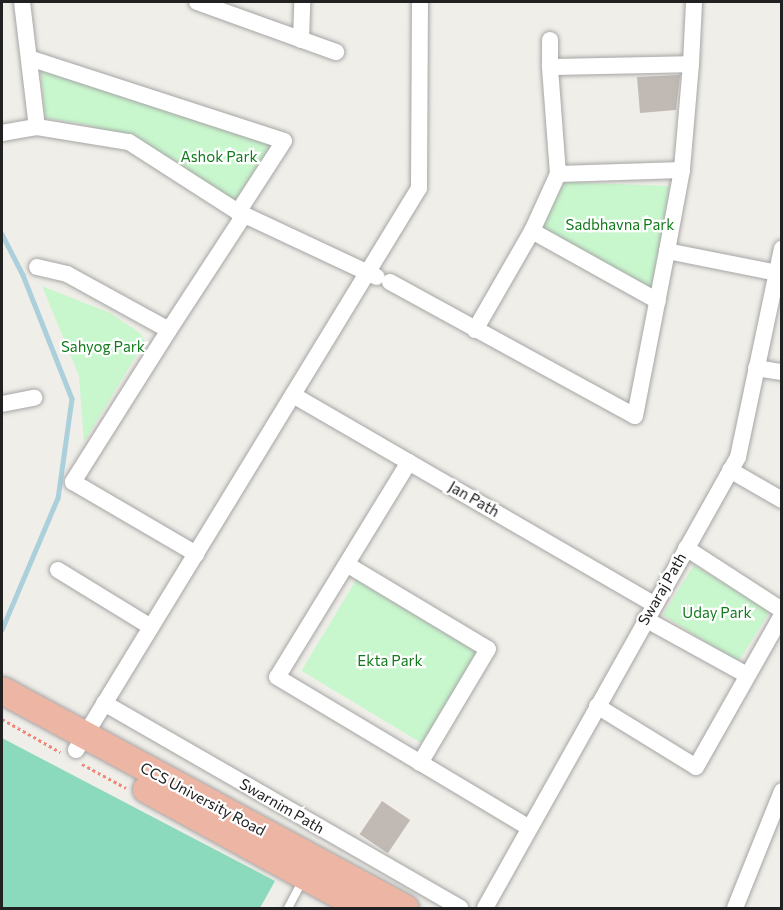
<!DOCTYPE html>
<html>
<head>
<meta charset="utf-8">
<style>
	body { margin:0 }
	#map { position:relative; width:783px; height:910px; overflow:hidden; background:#f0eee8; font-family:Commissioner,sans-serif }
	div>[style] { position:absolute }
	.park>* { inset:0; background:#c8f7cd; transform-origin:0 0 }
	.pitch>* { inset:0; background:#8bdabd }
	.stream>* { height:4.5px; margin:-2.25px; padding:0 2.25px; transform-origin:2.25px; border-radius:2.25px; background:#abcfdb }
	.building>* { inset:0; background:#c1bab4; transform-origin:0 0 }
	.path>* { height:3px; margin-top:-1.5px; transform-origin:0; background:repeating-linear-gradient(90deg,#f28677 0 3px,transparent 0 6px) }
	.roads { filter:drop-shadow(0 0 2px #a5a5a5) drop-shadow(0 0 2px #a5a5a5) }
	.service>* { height:8px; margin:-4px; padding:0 4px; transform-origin:4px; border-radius:4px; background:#fff }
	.minor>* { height:16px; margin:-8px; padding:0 8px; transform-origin:8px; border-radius:8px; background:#fff }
	.trunk>* { height:27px; margin:-13.5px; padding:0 13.5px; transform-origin:13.5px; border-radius:13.5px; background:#edb5a4 }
	span { translate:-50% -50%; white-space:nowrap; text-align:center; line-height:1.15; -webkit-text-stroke:4.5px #fff; paint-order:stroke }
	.park-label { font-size:15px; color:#127b1d }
	.street-label { font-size:15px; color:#212121 }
	.frame { position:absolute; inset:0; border:3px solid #212121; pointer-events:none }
</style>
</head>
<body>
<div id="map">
	<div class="park">
		<div style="clip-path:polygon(40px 61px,275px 139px,230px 208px,138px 146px,88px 125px,45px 118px)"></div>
		<div style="clip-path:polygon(565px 182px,669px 186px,654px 290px,540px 229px)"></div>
		<div style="clip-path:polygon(42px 286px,110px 313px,140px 333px,145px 341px,84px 442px,79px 376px)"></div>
		<div style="left:694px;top:565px;width:89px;height:59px;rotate:32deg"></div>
		<div style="left:356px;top:580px;width:141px;height:106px;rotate:31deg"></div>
	</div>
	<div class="pitch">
		<div style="clip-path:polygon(2px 738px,275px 881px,260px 908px,2px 908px)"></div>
	</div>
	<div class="stream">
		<div style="left:2px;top:234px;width:46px;rotate:62.9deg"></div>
		<div style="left:23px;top:275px;width:133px;rotate:68.4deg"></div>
		<div style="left:72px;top:399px;width:100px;rotate:98deg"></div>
		<div style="left:58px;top:498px;width:143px;rotate:113deg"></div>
	</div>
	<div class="building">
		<div style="clip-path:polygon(680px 75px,676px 110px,640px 113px,637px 77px)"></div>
		<div style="left:382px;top:801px;width:34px;height:40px;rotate:34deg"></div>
	</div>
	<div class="path">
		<div style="left:2px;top:719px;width:67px;rotate:29.6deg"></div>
		<div style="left:82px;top:764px;width:50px;rotate:28.6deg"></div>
	</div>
	<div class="roads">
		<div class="service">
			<div style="left:288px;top:908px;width:32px;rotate:-62deg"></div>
		</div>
		<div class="minor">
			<div style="left:22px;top:2px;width:126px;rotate:83.2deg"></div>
			<div style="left:197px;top:2px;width:148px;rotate:19.8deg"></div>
			<div style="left:301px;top:40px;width:38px;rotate:-88deg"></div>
			<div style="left:29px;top:58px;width:268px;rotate:18deg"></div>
			<div style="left:284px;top:141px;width:85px;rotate:122.9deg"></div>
			<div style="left:691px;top:64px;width:62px;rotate:-87.2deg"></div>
			<div style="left:550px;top:67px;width:27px;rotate:-90deg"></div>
			<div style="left:2px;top:133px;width:36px;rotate:-10deg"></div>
			<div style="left:37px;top:127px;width:93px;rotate:9.3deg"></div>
			<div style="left:129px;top:142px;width:130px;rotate:32.7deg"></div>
			<div style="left:238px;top:212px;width:153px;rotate:25.1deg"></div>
			<div style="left:682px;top:170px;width:124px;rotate:178.2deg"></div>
			<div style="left:558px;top:174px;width:107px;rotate:-94.3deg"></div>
			<div style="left:550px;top:67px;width:141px;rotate:-1.2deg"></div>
			<div style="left:691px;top:64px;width:106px;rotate:94.9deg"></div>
			<div style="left:682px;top:170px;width:82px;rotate:100.5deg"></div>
			<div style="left:667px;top:251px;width:112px;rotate:11.3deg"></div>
			<div style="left:532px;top:231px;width:144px;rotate:29.1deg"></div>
			<div style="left:37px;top:267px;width:31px;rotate:13deg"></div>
			<div style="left:67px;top:274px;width:116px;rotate:28.8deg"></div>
			<div style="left:169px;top:330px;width:180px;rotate:122.3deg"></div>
			<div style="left:73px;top:482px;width:143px;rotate:30.3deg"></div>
			<div style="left:390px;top:282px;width:279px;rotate:28.7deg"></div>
			<div style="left:635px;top:416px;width:168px;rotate:-79deg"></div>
			<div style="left:169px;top:330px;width:137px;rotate:-56.9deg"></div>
			<div style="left:475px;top:330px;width:114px;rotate:-60.1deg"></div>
			<div style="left:532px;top:231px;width:63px;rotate:-65.5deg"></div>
			<div style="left:756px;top:368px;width:26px;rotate:9deg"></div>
			<div style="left:293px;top:395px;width:417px;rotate:30.1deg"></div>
			<div style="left:2px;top:404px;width:33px;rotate:-11deg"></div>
			<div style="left:409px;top:462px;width:252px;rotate:121.5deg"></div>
			<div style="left:277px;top:677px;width:294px;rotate:30.9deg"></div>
			<div style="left:730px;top:470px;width:60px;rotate:30deg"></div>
			<div style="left:686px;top:548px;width:114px;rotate:32.9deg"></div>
			<div style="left:348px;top:565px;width:163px;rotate:31deg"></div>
			<div style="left:488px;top:649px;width:133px;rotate:120.8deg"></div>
			<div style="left:58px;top:570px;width:109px;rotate:31.5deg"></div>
			<div style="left:645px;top:619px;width:116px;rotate:28.8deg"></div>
			<div style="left:104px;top:703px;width:411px;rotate:29.9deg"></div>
			<div style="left:597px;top:706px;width:116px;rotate:31.6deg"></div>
			<div style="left:696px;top:767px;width:175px;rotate:-60.5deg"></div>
			<div style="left:76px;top:750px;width:658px;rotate:-58.6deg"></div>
			<div style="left:419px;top:188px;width:186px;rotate:-89.7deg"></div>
			<div style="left:485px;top:908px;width:517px;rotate:-60.71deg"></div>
			<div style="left:738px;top:457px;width:213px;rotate:-78.1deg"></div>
			<div style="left:735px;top:908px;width:126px;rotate:-68.1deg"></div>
		</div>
		<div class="trunk">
			<div style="left:2px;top:690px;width:458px;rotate:28.4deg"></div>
			<div style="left:146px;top:789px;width:247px;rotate:28.7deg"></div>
		</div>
	</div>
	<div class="park-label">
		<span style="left:219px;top:157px">Ashok Park</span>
		<span style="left:620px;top:225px">Sadbhavna Park</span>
		<span style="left:103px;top:347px">Sahyog Park</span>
		<span style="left:717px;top:613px">Uday Park</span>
		<span style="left:390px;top:661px">Ekta Park</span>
	</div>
	<div class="street-label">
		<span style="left:474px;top:499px;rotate:30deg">Jan Path</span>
		<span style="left:662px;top:589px;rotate:-60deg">Swaraj Path</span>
		<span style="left:203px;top:799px;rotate:28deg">CCS University Road</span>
		<span style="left:282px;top:806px;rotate:30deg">Swarnim Path</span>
	</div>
	<div class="frame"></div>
</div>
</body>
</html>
